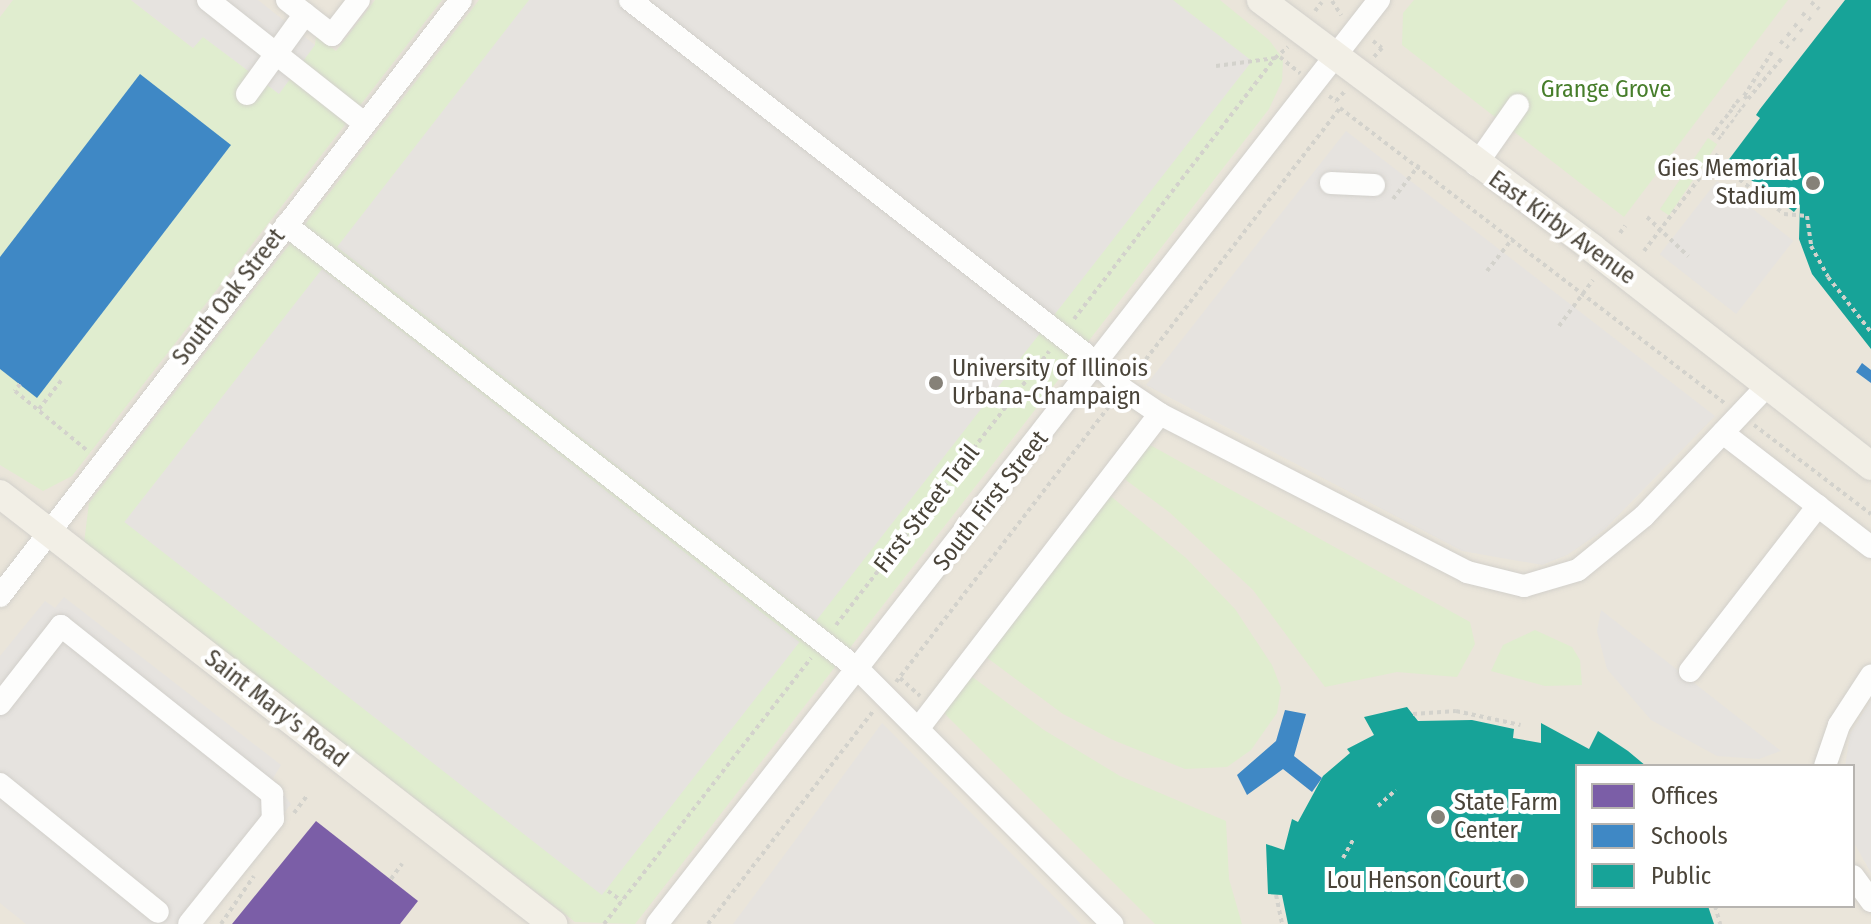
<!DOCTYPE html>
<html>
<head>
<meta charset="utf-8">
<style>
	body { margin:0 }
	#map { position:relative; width:1871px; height:924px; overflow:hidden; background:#f4f2ee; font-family:"Fira Sans Condensed",sans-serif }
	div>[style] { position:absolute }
	.education>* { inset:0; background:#eae5da }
	.green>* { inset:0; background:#e0edcf; transform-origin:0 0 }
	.parking>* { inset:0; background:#e6e3df; transform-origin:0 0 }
	.offices>* { inset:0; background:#7b5ea7 }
	.schools>* { inset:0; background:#3f88c5 }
	.public>* { inset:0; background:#17a398 }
	.path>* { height:4px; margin-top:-2px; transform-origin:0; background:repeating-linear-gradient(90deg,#d3d2cc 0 4px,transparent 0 8px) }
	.roads { filter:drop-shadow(0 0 2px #d2d0cb) drop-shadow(0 0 2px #d2d0cb) }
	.minor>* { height:22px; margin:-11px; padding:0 11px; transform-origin:11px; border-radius:11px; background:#fdfdfc }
	.major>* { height:28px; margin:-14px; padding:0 14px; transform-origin:14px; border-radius:14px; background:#f2efe6 }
	.dots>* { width:22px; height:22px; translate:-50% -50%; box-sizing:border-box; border:4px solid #fff; border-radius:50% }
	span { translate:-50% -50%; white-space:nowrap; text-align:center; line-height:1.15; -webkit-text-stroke:8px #fff; paint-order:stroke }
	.park-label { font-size:24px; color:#477e2b }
	.poi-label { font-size:24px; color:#4a4439 }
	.right { translate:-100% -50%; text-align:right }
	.left { translate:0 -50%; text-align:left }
	.street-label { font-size:24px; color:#4a4439 }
	.legend { position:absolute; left:1575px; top:764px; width:280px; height:144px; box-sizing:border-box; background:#fff; border:2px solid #b7b4b0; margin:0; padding:10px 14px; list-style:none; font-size:24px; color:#4a4439 }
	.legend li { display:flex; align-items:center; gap:16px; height:40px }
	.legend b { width:40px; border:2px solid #b7b4b0 }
</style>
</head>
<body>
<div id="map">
	<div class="education">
		<div style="clip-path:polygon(evenodd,0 0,1871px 0,1871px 924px,0 924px,0 0,1577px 766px,1853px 766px,1853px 906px,1577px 906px,1577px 766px)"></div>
	</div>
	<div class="green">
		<div style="clip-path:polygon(13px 0,131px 0,193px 48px,202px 36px,315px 45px,316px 36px,336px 51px,375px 0,442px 0,72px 476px,43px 491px,0 465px,0 17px)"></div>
		<div style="clip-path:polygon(479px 0,1220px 0,1269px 40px,1283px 59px,1282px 81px,1269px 109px,635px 924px,575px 922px,84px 543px,89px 503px)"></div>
		<div style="clip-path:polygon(1414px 0,1788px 0,1624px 217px,1402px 45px,1403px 13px)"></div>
		<div style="left:1708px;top:138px;width:11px;height:86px;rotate:34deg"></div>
		<div style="clip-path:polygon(1141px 440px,1470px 622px,1475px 644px,1457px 677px,1397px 672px,1325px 687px,1253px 590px,1169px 512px,1115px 472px)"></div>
		<div style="clip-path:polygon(1102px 489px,1186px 558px,1235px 609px,1272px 665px,1281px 688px,1277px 713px,1251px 750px,1227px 767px,1185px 769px,1113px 740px,1063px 714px,978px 651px)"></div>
		<div style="clip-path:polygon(1535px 630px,1572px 647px,1580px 660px,1582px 685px,1545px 686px,1491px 671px,1503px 645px)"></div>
		<div style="clip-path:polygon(963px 670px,1044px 730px,1120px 776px,1226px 821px,1229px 879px,1242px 924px,1155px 924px,936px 705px)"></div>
	</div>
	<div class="parking">
		<div style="clip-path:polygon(131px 0,258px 0,315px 45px,279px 94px,203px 37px,193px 48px)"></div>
		<div style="clip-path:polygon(529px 0,1173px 0,1252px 61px,816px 621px,337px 247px)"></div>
		<div style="clip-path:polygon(1346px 131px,1715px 416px,1604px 530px,1567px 555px,1542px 565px,1462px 551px,1146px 385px)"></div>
		<div style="left:1717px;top:181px;width:97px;height:93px;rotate:38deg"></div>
		<div style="left:322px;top:269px;width:606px;height:321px;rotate:38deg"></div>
		<div style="clip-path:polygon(64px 597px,281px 765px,272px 780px,291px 804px,200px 924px,26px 924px,0 903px,0 656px,45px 601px,55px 608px)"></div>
		<div style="clip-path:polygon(1601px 610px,1781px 751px,1759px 759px,1717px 756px,1651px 720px,1607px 669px,1597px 631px)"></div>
		<div style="clip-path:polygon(1871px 700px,1871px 873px,1853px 841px,1853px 766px,1845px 766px,1850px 734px)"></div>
		<div style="clip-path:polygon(882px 723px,989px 831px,1081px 924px,733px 924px)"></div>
	</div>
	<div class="offices">
		<div style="clip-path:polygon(316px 821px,418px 901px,400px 924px,232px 924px)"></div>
	</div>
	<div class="schools">
		<div style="clip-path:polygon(140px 74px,231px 145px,37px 398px,0 369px,0 257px)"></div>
		<div style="clip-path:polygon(1862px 363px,1871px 370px,1871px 383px,1856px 372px)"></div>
		<div style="clip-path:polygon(1285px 710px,1306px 714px,1294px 756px,1322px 778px,1312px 792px,1283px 769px,1247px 795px,1237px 775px,1276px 741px)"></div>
	</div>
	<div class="public">
		<div style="clip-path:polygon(1845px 0,1871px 0,1871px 349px,1812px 274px,1799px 239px,1800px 204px,1794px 212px,1727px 162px,1760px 118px,1756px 115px,1760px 109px)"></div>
		<div style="clip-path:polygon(1407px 707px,1418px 721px,1472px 720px,1514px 729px,1513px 738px,1541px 743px,1541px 723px,1589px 749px,1598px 731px,1628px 751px,1646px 766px,1577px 766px,1577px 906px,1708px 906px,1714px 924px,1288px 924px,1282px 895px,1268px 894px,1266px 844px,1284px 850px,1292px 819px,1298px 822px,1323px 776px,1350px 753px,1347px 749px,1374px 735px,1364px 717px)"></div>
	</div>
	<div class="path">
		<div style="left:1332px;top:1px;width:17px;rotate:57deg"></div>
		<div style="left:1811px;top:2px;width:11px;rotate:41deg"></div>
		<div style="left:1315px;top:11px;width:11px;rotate:-52deg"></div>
		<div style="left:1802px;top:13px;width:11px;rotate:38deg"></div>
		<div style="left:1794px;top:24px;width:11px;rotate:41deg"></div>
		<div style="left:1787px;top:33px;width:11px;rotate:41deg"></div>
		<div style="left:1373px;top:41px;width:11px;rotate:38deg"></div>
		<div style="left:1382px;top:48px;width:12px;rotate:132deg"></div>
		<div style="left:1780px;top:41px;width:11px;rotate:38deg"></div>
		<div style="left:1772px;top:52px;width:52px;rotate:122.5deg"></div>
		<div style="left:1744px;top:96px;width:5px;rotate:37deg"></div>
		<div style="left:1748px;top:99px;width:53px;rotate:-50.3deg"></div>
		<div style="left:1280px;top:57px;width:26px;rotate:39deg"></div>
		<div style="left:1216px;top:66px;width:60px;rotate:-7.7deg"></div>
		<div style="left:1275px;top:58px;width:17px;rotate:-40deg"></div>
		<div style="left:1329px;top:96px;width:9px;rotate:36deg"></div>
		<div style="left:1336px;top:101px;width:13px;rotate:-48deg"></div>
		<div style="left:1736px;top:100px;width:11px;rotate:38deg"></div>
		<div style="left:1732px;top:105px;width:11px;rotate:38deg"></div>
		<div style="left:1729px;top:110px;width:10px;rotate:37deg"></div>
		<div style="left:1725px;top:115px;width:11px;rotate:41deg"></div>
		<div style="left:1720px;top:121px;width:11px;rotate:38deg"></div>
		<div style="left:1715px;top:128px;width:11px;rotate:34deg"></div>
		<div style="left:1712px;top:132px;width:11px;rotate:38deg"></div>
		<div style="left:1714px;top:160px;width:88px;rotate:37.6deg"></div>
		<div style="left:1784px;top:214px;width:23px;rotate:5deg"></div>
		<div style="left:1807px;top:216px;width:30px;rotate:82deg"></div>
		<div style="left:1811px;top:246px;width:35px;rotate:61deg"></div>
		<div style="left:1828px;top:277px;width:70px;rotate:52deg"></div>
		<div style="left:1393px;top:199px;width:43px;rotate:-52.6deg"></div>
		<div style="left:1647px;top:217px;width:57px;rotate:43.6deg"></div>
		<div style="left:1620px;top:233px;width:9px;rotate:-54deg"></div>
		<div style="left:1644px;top:251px;width:122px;rotate:-52.7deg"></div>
		<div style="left:1487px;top:271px;width:42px;rotate:-51.8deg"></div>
		<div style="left:1074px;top:319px;width:329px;rotate:-52.4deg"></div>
		<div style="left:1559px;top:326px;width:57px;rotate:-53.5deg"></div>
		<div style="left:1136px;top:372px;width:334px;rotate:-52.3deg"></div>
		<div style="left:1340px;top:108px;width:485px;rotate:37.5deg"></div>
		<div style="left:20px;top:384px;width:9px;rotate:126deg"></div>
		<div style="left:15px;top:391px;width:96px;rotate:39.5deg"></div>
		<div style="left:39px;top:409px;width:39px;rotate:-52deg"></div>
		<div style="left:1754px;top:425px;width:147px;rotate:37.3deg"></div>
		<div style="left:836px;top:625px;width:347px;rotate:-52.1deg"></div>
		<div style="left:900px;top:678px;width:27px;rotate:42deg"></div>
		<div style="left:896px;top:682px;width:351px;rotate:-52.3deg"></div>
		<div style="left:1413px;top:714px;width:43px;rotate:-4deg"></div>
		<div style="left:1456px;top:711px;width:66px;rotate:12.3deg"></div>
		<div style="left:1378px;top:806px;width:24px;rotate:-42deg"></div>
		<div style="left:294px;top:813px;width:21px;rotate:-53deg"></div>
		<div style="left:1343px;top:858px;width:23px;rotate:-61deg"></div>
		<div style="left:391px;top:879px;width:19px;rotate:-54deg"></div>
		<div style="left:608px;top:891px;width:17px;rotate:36deg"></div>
		<div style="left:1276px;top:895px;width:30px;rotate:78deg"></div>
		<div style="left:1715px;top:906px;width:19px;rotate:74deg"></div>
		<div style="left:221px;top:924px;width:58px;rotate:-55.5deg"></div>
		<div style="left:604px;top:924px;width:337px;rotate:-52.1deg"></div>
		<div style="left:708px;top:924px;width:269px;rotate:-52.2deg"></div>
	</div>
	<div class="roads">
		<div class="minor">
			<div style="left:208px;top:0;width:200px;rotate:38.3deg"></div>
			<div style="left:287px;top:0;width:57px;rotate:37.9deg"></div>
			<div style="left:332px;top:35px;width:44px;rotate:-52.4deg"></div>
			<div style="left:630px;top:0;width:593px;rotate:37.87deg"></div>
			<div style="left:1098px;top:364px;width:35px;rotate:45deg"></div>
			<div style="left:1123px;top:389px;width:45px;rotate:34deg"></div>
			<div style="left:1160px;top:414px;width:345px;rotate:27.2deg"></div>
			<div style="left:1467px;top:572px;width:59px;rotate:13.8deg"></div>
			<div style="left:1524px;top:586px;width:56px;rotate:-16.5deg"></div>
			<div style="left:1578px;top:570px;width:85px;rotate:-39.3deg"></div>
			<div style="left:1644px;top:516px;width:180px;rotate:-46.6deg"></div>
			<div style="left:247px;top:94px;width:99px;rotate:-54.1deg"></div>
			<div style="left:1476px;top:165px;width:73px;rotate:-55deg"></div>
			<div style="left:1331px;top:183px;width:43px;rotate:2.7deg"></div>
			<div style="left:286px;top:225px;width:726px;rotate:37.83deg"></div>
			<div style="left:859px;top:670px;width:359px;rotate:45.1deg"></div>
			<div style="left:1723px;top:433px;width:187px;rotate:37.6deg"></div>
			<div style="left:0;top:596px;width:753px;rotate:-52.28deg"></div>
			<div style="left:1690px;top:671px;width:209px;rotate:-52.2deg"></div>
			<div style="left:0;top:704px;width:99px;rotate:-52deg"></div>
			<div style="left:61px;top:626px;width:270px;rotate:38.5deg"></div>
			<div style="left:272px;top:794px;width:25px;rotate:88deg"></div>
			<div style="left:273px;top:819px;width:134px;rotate:128.7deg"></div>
			<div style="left:918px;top:729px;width:397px;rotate:-52.5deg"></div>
			<div style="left:1825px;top:766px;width:43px;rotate:-71.1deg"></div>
			<div style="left:1839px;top:725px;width:59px;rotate:-56.9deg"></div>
			<div style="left:0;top:784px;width:203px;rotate:39deg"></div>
			<div style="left:1853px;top:876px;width:31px;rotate:54deg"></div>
			<div style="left:657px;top:924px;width:1173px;rotate:-52deg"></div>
		</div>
		<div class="major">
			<div style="left:1261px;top:0;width:414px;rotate:36.8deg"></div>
			<div style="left:1592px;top:248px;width:354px;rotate:38deg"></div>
			<div style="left:0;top:494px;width:701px;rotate:37.87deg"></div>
		</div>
	</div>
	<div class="dots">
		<div style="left:1813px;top:183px;background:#868178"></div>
		<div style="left:936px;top:383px;background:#868178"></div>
		<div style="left:1438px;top:817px;background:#868178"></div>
		<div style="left:1517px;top:881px;background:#868178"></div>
	</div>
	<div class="park-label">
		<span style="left:1606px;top:90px">Grange Grove</span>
	</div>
	<div class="poi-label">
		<span class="right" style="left:1797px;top:183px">Gies Memorial<br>Stadium</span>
		<span class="left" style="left:952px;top:383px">University of Illinois<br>Urbana-Champaign</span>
		<span class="left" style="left:1454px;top:817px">State Farm<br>Center</span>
		<span class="right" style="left:1501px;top:881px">Lou Henson Court</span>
	</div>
	<div class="street-label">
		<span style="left:1562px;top:228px;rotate:36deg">East Kirby Avenue</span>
		<span style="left:229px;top:297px;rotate:-52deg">South Oak Street</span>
		<span style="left:991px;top:501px;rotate:-52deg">South First Street</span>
		<span style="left:927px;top:509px;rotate:-52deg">First Street Trail</span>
		<span style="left:276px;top:709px;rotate:38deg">Saint Mary's Road</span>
	</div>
	<ul class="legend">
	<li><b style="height:22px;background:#7b5ea7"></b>Offices</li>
	<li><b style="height:22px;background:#3f88c5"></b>Schools</li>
	<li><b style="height:22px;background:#17a398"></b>Public</li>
	</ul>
</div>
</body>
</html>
